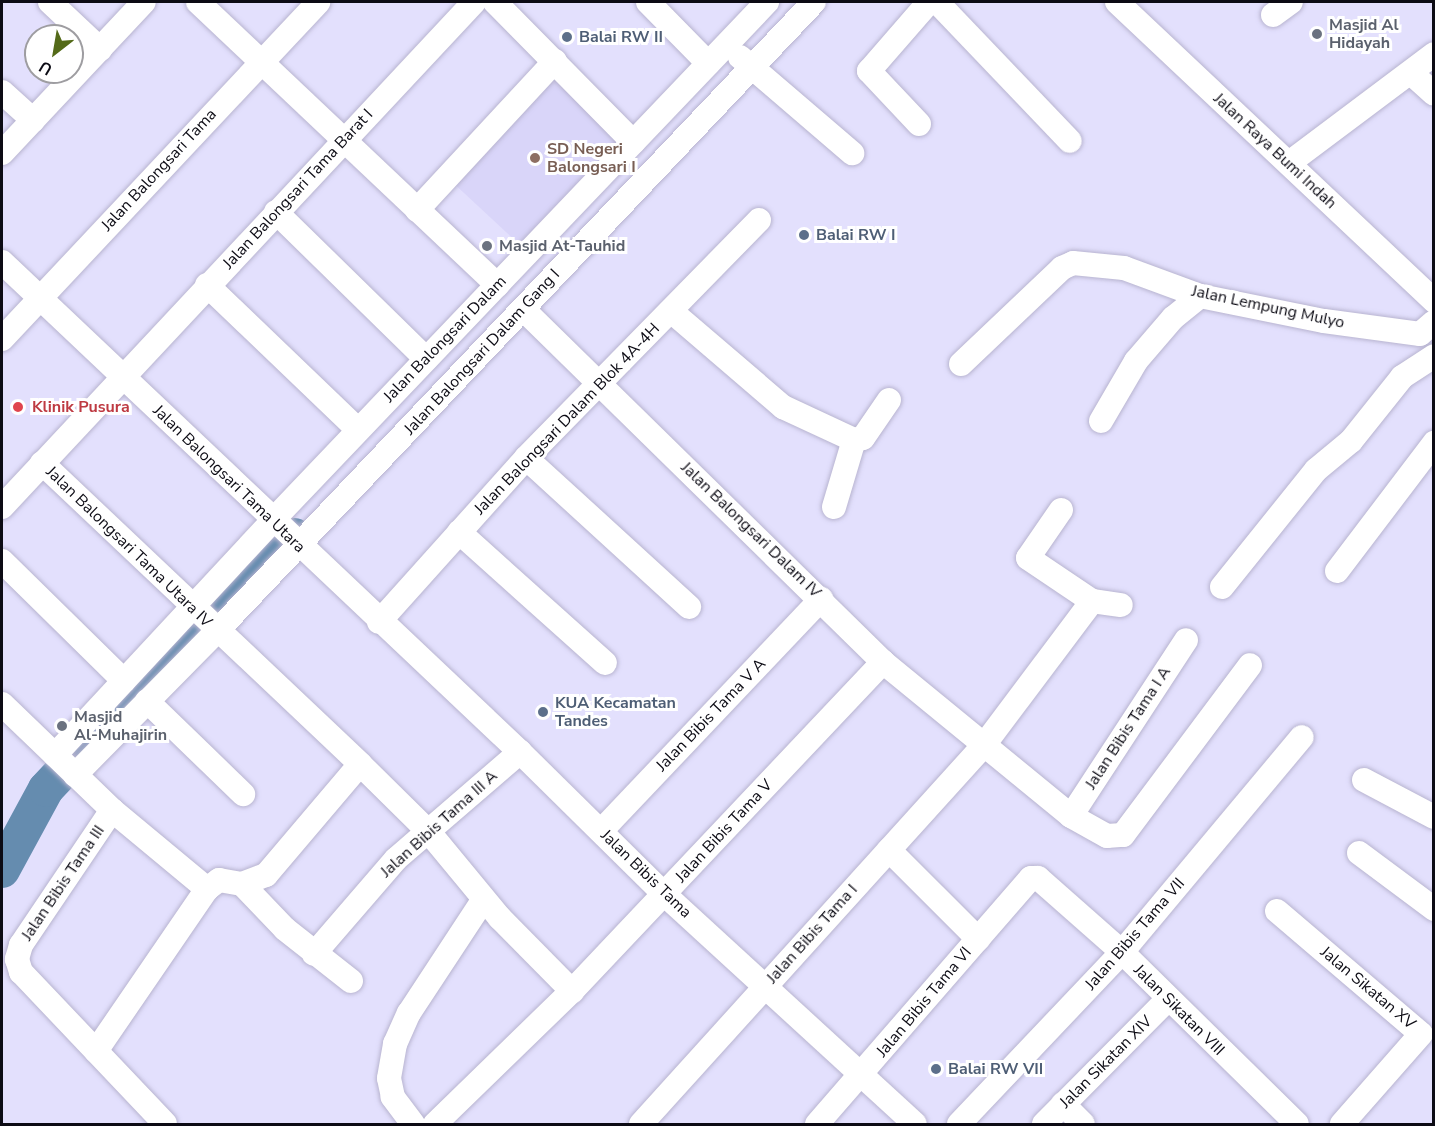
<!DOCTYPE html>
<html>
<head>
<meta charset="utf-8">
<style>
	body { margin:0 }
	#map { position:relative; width:1435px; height:1126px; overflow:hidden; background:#e3e0fd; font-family:"Nunito Sans",sans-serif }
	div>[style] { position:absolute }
	.built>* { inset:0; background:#d9d5f9; transform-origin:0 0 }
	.river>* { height:36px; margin:-18px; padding:0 18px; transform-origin:18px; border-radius:18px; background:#658caf }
	.roads { filter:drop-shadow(0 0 2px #b8b4d0) drop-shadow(0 0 2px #b8b4d0) }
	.minor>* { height:24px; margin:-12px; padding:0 12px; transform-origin:12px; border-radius:12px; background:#fff }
	.dots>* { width:16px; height:16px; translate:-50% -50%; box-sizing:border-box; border:3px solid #fff; border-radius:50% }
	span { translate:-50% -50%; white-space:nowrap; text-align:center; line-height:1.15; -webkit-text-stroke:6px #fff; paint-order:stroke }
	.worship-label { font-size:16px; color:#5b616d; font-weight:700 }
	.left { translate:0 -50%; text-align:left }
	.service-label { font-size:16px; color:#4e5e75; font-weight:700 }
	.education-label { font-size:16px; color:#785e54; font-weight:700 }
	.street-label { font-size:16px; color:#0c0b14 }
	.health-label { font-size:16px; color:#be3a42; font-weight:700 }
	.frame { position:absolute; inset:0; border:3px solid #0c0b14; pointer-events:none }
	.north { position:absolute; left:24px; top:24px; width:60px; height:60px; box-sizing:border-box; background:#fff; border:2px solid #9e9da1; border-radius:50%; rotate:211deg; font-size:16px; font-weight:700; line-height:24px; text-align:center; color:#0c0b14 }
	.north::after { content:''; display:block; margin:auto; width:21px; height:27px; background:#546a19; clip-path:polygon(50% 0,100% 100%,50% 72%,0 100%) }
</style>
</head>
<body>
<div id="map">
	<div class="built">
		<div style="left:551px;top:69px;width:99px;height:150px;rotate:43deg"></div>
	</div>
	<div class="river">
		<div style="left:2px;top:870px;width:92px;rotate:-61.5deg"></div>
		<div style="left:46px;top:789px;width:243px;rotate:-46.8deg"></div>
		<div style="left:212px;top:612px;width:112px;rotate:-42.8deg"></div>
	</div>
	<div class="roads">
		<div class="minor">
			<div style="left:50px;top:2px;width:69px;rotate:43.2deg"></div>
			<div style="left:198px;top:2px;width:412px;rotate:43.4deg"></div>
			<div style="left:495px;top:2px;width:197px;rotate:45.4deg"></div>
			<div style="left:648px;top:2px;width:86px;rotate:45.5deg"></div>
			<div style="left:937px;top:2px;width:192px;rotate:46.3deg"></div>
			<div style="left:1117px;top:2px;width:436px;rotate:43.3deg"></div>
			<div style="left:1273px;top:15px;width:22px;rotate:-36deg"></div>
			<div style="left:740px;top:57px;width:148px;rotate:40.6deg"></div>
			<div style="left:1411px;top:73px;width:31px;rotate:42deg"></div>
			<div style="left:2px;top:92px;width:42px;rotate:42.1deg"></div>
			<div style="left:919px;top:124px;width:73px;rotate:-133.3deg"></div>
			<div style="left:869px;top:71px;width:91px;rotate:-49deg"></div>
			<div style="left:2px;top:153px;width:207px;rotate:-46.8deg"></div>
			<div style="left:1289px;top:163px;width:181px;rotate:-36.9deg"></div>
			<div style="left:417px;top:210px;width:203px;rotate:-47.2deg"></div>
			<div style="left:276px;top:212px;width:210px;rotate:44.4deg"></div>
			<div style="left:2px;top:262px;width:713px;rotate:43.41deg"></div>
			<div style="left:520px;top:752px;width:202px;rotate:44.6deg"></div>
			<div style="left:664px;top:894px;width:340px;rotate:42.5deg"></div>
			<div style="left:207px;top:285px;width:209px;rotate:43.8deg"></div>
			<div style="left:523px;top:309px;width:504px;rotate:44.44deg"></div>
			<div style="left:883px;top:662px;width:243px;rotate:39.3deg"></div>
			<div style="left:1071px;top:816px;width:41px;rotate:29.1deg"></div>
			<div style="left:1107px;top:836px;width:16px;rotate:-4deg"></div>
			<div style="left:1123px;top:835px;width:212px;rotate:-53.2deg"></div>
			<div style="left:671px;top:311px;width:148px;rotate:40.6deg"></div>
			<div style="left:783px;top:407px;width:78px;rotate:24.9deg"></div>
			<div style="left:854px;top:440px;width:9px;rotate:-13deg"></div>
			<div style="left:863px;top:438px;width:46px;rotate:-55.6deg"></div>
			<div style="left:2px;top:339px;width:462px;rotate:-46.8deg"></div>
			<div style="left:961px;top:364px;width:139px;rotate:-43.5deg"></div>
			<div style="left:1062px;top:268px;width:12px;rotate:-24deg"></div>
			<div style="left:1073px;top:263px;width:51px;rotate:5.6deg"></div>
			<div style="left:1124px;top:268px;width:81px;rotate:20.2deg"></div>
			<div style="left:1200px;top:296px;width:126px;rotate:11.4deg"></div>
			<div style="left:1324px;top:321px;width:97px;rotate:7.7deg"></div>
			<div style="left:1420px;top:334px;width:18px;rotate:-41deg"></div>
			<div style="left:1101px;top:421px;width:69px;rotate:-59.7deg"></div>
			<div style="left:1136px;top:361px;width:57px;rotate:-49.3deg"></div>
			<div style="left:1173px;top:318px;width:35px;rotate:-39deg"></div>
			<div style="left:526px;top:458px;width:221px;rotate:42.4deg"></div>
			<div style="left:42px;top:463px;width:438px;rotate:43.4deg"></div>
			<div style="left:360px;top:764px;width:95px;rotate:44.6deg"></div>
			<div style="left:428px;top:831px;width:113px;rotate:50.4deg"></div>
			<div style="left:500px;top:918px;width:103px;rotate:45.4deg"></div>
			<div style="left:2px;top:507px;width:691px;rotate:-46.93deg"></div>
			<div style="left:834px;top:507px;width:70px;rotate:-73.4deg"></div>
			<div style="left:1061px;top:510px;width:58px;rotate:124.5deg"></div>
			<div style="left:1028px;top:558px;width:77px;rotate:33.9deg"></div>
			<div style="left:1092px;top:601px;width:29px;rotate:8deg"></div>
			<div style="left:459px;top:532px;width:196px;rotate:41.9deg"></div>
			<div style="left:2px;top:561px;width:171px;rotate:44.5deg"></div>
			<div style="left:1337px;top:571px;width:161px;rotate:-52.8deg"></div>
			<div style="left:1222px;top:587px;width:150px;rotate:-51.2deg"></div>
			<div style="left:1316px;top:470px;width:45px;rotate:-39.6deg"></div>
			<div style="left:1351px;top:441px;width:82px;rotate:-51.4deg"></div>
			<div style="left:1402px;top:377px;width:38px;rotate:-33deg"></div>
			<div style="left:379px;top:622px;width:220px;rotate:-48.1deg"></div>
			<div style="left:526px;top:458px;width:333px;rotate:-45.6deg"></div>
			<div style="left:147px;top:701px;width:134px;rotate:44.1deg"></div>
			<div style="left:2px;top:704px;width:153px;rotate:43.9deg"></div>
			<div style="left:112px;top:810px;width:124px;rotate:39.7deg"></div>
			<div style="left:55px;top:755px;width:321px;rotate:-47.1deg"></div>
			<div style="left:273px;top:520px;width:716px;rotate:-46.36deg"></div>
			<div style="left:75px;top:775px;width:202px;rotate:-45.4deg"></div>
			<div style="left:217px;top:631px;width:867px;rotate:-46.5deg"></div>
			<div style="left:1364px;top:780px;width:79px;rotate:27.9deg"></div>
			<div style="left:112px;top:810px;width:163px;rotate:124deg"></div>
			<div style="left:21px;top:945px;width:15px;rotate:106deg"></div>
			<div style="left:17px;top:959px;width:14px;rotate:73deg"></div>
			<div style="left:21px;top:972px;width:209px;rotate:46.5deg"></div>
			<div style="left:1071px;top:816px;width:210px;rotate:-56.8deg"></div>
			<div style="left:601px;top:831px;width:320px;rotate:-46.5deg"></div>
			<div style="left:889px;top:850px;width:126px;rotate:45deg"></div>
			<div style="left:1359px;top:853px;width:94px;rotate:36.7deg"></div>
			<div style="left:242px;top:884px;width:62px;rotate:46.3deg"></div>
			<div style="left:285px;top:929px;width:84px;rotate:38.2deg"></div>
			<div style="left:1277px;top:911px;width:189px;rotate:40.5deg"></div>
			<div style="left:1421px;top:1034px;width:120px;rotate:131.3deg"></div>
			<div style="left:314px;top:954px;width:125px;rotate:-49.2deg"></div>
			<div style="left:396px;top:859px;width:164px;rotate:-40.8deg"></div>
			<div style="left:96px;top:1051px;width:196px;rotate:-55.6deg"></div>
			<div style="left:207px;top:889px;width:15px;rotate:-37deg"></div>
			<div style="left:219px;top:880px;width:23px;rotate:10deg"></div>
			<div style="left:242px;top:884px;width:26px;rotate:-21deg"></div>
			<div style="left:266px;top:875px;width:145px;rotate:-49.7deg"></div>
			<div style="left:1063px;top:1104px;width:28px;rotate:45deg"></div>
			<div style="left:413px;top:1124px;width:34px;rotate:-127deg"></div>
			<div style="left:393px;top:1097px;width:19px;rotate:-102deg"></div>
			<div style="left:389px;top:1078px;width:35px;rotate:-80deg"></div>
			<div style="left:395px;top:1044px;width:34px;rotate:-66deg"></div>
			<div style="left:409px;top:1013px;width:136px;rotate:-56.7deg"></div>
			<div style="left:435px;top:1124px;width:191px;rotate:-44.2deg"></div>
			<div style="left:572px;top:991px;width:453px;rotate:-46.6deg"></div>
			<div style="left:641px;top:1124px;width:511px;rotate:-47.85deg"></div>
			<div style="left:984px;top:745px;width:180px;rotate:-53.1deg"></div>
			<div style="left:817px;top:1124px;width:326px;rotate:-49deg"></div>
			<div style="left:1031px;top:878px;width:7px"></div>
			<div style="left:1038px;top:878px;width:112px;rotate:41.4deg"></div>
			<div style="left:1122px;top:952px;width:245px;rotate:44.5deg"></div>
			<div style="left:959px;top:1124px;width:237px;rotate:-46.5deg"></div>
			<div style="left:1122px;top:952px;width:280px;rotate:-50.1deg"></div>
			<div style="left:1044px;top:1124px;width:175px;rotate:-45.2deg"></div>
		</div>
	</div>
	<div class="dots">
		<div style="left:1317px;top:34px;background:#6b7280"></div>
		<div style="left:567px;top:37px;background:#5c6f8a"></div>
		<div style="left:535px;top:158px;background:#8d6e63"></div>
		<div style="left:804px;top:235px;background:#5c6f8a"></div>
		<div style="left:487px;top:246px;background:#6b7280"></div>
		<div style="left:18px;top:407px;background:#e0444e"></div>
		<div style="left:543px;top:712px;background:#5c6f8a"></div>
		<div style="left:62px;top:726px;background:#6b7280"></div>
		<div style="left:936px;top:1069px;background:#5c6f8a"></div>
	</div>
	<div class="worship-label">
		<span class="left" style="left:1329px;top:34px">Masjid Al<br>Hidayah</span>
		<span class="left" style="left:499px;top:246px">Masjid At-Tauhid</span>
		<span class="left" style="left:74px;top:726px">Masjid<br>Al-Muhajirin</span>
	</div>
	<div class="service-label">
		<span class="left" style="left:579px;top:37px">Balai RW II</span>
		<span class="left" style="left:816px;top:235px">Balai RW I</span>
		<span class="left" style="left:555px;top:712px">KUA Kecamatan<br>Tandes</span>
		<span class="left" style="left:948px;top:1069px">Balai RW VII</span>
	</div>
	<div class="education-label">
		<span class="left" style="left:547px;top:158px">SD Negeri<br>Balongsari I</span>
	</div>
	<div class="street-label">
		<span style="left:1275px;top:151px;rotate:43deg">Jalan Raya Bumi Indah</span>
		<span style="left:159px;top:170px;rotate:-47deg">Jalan Balongsari Tama</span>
		<span style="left:298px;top:189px;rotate:-47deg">Jalan Balongsari Tama Barat I</span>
		<span style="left:1268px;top:307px;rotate:12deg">Jalan Lempung Mulyo</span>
		<span style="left:445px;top:339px;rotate:-46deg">Jalan Balongsari Dalam</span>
		<span style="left:482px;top:352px;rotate:-47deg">Jalan Balongsari Dalam Gang I</span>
		<span style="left:567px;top:419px;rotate:-46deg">Jalan Balongsari Dalam Blok 4A-4H</span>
		<span style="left:229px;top:479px;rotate:44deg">Jalan Balongsari Tama Utara</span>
		<span style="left:751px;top:530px;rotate:44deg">Jalan Balongsari Dalam IV</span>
		<span style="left:129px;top:547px;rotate:44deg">Jalan Balongsari Tama Utara IV</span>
		<span style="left:711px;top:715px;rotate:-46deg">Jalan Bibis Tama V A</span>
		<span style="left:1128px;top:728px;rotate:-57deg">Jalan Bibis Tama I A</span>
		<span style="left:439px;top:824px;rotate:-42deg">Jalan Bibis Tama III A</span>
		<span style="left:724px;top:831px;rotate:-47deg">Jalan Bibis Tama V</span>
		<span style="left:646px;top:874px;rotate:44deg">Jalan Bibis Tama</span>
		<span style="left:63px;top:883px;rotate:-56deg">Jalan Bibis Tama III</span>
		<span style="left:812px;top:934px;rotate:-48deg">Jalan Bibis Tama I</span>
		<span style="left:1135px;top:934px;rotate:-49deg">Jalan Bibis Tama VII</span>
		<span style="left:1368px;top:988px;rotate:40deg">Jalan Sikatan XV</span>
		<span style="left:924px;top:1002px;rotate:-50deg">Jalan Bibis Tama VI</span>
		<span style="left:1179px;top:1010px;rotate:45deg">Jalan Sikatan VIII</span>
		<span style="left:1106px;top:1062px;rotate:-45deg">Jalan Sikatan XIV</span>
	</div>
	<div class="health-label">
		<span class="left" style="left:32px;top:407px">Klinik Pusura</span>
	</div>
	<div class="frame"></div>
	<div class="north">U</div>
</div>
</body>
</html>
